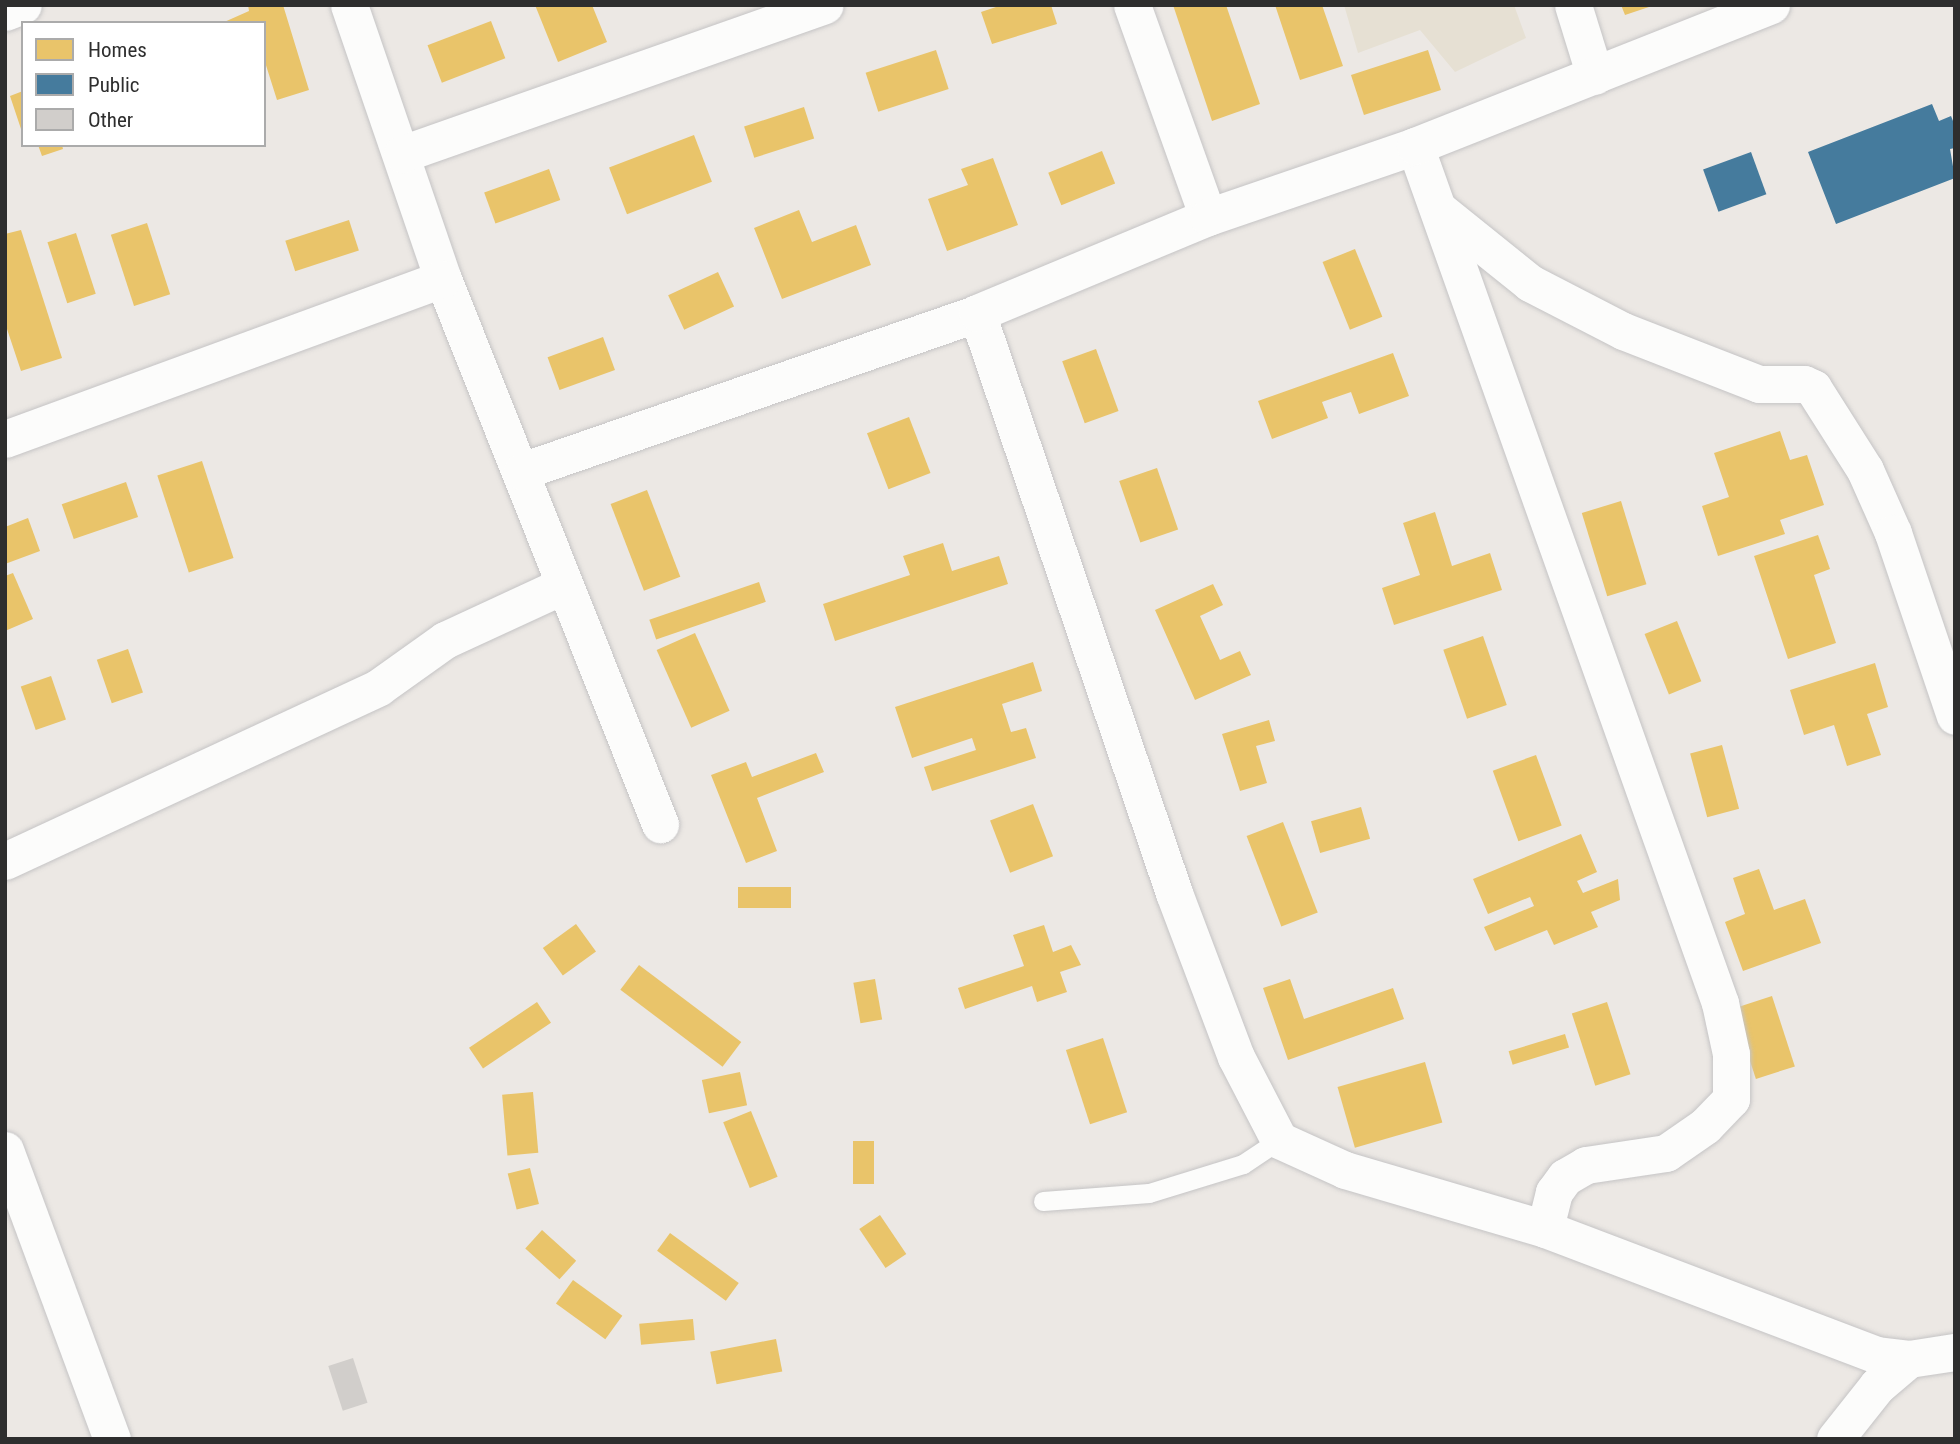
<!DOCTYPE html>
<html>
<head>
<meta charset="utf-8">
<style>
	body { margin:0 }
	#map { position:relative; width:1960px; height:1444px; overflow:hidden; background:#ece8e4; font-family:"Roboto Condensed",sans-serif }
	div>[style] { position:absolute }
	.education>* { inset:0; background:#e6e0d3 }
	.homes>* { inset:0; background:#e9c46a; transform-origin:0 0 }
	.public>* { inset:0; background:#457b9d; transform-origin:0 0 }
	.building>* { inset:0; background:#d1cecb; transform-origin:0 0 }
	.roads { filter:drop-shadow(0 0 2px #c5c4c5) drop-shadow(0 0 2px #c5c4c5) }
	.service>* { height:19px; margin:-9.5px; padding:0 9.5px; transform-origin:9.5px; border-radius:9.5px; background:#fcfcfb }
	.minor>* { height:37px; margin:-18.5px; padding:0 18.5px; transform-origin:18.5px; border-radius:18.5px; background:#fcfcfb }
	span { translate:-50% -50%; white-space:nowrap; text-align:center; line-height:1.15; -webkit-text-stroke:7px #fff; paint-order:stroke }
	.frame { position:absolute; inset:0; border:7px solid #2e2e2e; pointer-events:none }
	.legend { position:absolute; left:21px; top:21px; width:245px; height:126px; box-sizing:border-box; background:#fff; border:2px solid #ababab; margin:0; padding:9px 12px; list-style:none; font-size:21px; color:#2e2e2e }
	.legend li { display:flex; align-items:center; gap:14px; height:35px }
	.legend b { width:35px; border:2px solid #ababab }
</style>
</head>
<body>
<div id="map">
	<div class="education">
		<div style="clip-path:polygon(1344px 5px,1514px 5px,1526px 38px,1455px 72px,1420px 30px,1358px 53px)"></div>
	</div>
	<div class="homes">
		<div style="clip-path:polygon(248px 5px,283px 5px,309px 90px,277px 100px,264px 59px,264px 23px,222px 23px,249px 11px)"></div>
		<div style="clip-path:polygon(535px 5px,592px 5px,607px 42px,558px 62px)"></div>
		<div style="clip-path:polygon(1002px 5px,1051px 5px,1057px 24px,992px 44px,981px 12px)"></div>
		<div style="clip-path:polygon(1173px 5px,1226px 5px,1260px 104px,1212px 121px)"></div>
		<div style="clip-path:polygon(1275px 5px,1322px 5px,1343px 66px,1300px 80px)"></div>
		<div style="clip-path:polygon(1621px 5px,1652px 5px,1652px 6px,1625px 15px)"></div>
		<div style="left:491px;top:21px;width:40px;height:68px;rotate:69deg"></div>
		<div style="left:936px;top:50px;width:41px;height:74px;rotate:72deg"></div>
		<div style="left:1428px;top:50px;width:42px;height:81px;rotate:72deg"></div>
		<div style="clip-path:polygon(23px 91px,23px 132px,22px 132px,10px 96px)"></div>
		<div style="left:804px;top:107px;width:33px;height:63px;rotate:72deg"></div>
		<div style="left:694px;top:135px;width:50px;height:91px;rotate:69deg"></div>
		<div style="clip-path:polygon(38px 145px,62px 145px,63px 149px,42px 156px)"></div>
		<div style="left:1102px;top:151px;width:35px;height:58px;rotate:68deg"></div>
		<div style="clip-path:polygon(993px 158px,1018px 225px,947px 251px,928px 199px,968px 185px,961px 169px)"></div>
		<div style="left:549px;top:169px;width:33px;height:69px;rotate:70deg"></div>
		<div style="clip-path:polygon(799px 210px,812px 242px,856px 225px,871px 265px,782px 299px,754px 228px)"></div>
		<div style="left:349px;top:220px;width:32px;height:67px;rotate:72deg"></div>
		<div style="left:147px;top:223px;width:75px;height:38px;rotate:72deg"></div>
		<div style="clip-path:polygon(21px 230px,62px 358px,21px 371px,5px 323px,5px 234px)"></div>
		<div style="left:76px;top:233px;width:64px;height:30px;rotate:72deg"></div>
		<div style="left:1355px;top:249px;width:73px;height:35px;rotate:68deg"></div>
		<div style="left:718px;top:272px;width:38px;height:55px;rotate:65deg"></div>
		<div style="left:603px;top:337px;width:35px;height:59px;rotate:70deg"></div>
		<div style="left:1096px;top:349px;width:66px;height:36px;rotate:70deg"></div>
		<div style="clip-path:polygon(1393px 353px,1409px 396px,1359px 414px,1351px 392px,1322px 402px,1328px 418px,1272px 439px,1258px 401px)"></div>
		<div style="left:909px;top:417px;width:60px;height:45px;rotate:69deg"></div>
		<div style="clip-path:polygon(1780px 431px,1790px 460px,1807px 455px,1824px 505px,1780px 520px,1785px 534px,1718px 556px,1702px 506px,1729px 497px,1714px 453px)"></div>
		<div style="left:202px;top:461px;width:102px;height:47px;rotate:72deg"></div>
		<div style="left:1157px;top:468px;width:65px;height:40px;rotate:71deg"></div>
		<div style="left:126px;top:482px;width:37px;height:68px;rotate:71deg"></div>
		<div style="left:647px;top:490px;width:93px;height:39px;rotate:69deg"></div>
		<div style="left:1621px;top:501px;width:87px;height:41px;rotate:73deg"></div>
		<div style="clip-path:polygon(1435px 512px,1452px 566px,1490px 553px,1502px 590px,1394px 625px,1382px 588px,1420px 575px,1403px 523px)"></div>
		<div style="clip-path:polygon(28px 518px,40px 551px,5px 564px,5px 527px)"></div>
		<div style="clip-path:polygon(1818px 535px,1830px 569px,1814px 575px,1836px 643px,1788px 659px,1754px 556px)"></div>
		<div style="clip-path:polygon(943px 543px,952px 571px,999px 556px,1008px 584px,835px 641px,823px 604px,910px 575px,903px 556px)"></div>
		<div style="clip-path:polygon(13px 573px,33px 619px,5px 631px,5px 576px)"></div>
		<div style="left:759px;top:582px;width:21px;height:116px;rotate:71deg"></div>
		<div style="clip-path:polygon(1213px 584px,1223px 605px,1200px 616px,1220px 660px,1240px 651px,1251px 675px,1195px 700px,1155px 610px)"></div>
		<div style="left:1677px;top:621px;width:65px;height:35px;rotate:68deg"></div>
		<div style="left:695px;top:633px;width:85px;height:42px;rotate:66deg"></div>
		<div style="left:1483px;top:636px;width:73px;height:42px;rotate:71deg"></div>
		<div style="left:128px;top:649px;width:46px;height:33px;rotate:71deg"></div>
		<div style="clip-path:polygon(1033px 662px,1042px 691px,1002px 704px,1011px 732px,1026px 728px,1036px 758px,932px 791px,924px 767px,976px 750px,972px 738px,912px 758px,895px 707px)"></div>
		<div style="clip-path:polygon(1875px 663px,1888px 707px,1867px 714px,1881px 755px,1847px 766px,1834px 725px,1804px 735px,1790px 690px)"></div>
		<div style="left:51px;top:676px;width:46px;height:32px;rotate:71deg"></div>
		<div style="clip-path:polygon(1269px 720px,1275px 741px,1256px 746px,1267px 783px,1240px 791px,1222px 734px)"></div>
		<div style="left:1722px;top:745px;width:66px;height:33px;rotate:75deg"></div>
		<div style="clip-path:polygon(816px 753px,824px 772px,757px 798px,777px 851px,746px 863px,711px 775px,746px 762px,752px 777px)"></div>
		<div style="left:1536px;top:755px;width:75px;height:46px;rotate:70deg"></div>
		<div style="left:1033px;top:804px;width:56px;height:46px;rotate:69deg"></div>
		<div style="left:1361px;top:807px;width:33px;height:52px;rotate:74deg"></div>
		<div style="left:1283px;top:822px;width:97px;height:39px;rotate:69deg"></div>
		<div style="clip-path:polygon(1581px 834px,1597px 872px,1577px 881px,1583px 893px,1618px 879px,1620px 900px,1591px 912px,1598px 927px,1554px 945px,1547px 930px,1495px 951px,1484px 927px,1534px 906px,1530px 897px,1488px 914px,1473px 879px)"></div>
		<div style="clip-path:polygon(1759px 869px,1774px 910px,1805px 899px,1821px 943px,1743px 971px,1725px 922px,1745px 914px,1733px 878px)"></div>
		<div style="left:791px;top:887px;width:21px;height:53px;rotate:90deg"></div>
		<div style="left:576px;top:924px;width:34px;height:41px;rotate:54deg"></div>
		<div style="clip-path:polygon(1044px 925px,1053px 952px,1071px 945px,1081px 965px,1060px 972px,1067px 992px,1037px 1002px,1032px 986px,965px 1009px,958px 988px,1024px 966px,1013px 935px)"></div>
		<div style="left:639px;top:965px;width:128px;height:31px;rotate:37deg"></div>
		<div style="left:875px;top:979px;width:41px;height:22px;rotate:80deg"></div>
		<div style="clip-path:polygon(1290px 979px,1304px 1019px,1393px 988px,1404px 1019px,1288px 1060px,1263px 988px)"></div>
		<div style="left:1772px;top:996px;width:74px;height:41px;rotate:72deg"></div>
		<div style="left:537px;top:1002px;width:25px;height:82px;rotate:56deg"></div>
		<div style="left:1607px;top:1002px;width:76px;height:37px;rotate:72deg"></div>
		<div style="left:1565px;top:1034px;width:14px;height:59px;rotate:73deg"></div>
		<div style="left:1103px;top:1038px;width:78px;height:39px;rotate:72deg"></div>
		<div style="left:1425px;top:1062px;width:63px;height:91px;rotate:74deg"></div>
		<div style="left:740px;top:1072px;width:34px;height:39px;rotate:78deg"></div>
		<div style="left:533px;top:1092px;width:61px;height:31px;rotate:85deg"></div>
		<div style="left:751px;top:1111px;width:71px;height:30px;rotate:68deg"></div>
		<div style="left:874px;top:1141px;width:43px;height:21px;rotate:90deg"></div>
		<div style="left:530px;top:1168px;width:37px;height:23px;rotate:76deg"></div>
		<div style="left:880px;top:1215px;width:47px;height:25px;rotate:56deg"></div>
		<div style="left:542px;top:1230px;width:46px;height:25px;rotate:42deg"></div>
		<div style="left:670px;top:1233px;width:85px;height:22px;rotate:36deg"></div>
		<div style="left:573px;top:1280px;width:61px;height:29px;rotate:36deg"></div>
		<div style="left:693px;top:1319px;width:21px;height:54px;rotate:85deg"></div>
		<div style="left:776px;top:1339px;width:33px;height:67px;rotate:79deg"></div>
	</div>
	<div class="public">
		<div style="clip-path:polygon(1932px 104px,1939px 121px,1951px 116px,1955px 126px,1955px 148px,1950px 149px,1955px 178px,1836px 224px,1808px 152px)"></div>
		<div style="left:1751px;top:152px;width:45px;height:51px;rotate:70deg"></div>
	</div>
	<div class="building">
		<div style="left:353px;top:1358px;width:47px;height:26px;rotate:72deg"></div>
	</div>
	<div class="roads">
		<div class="service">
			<div style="left:1043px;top:1201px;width:106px;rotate:-4.3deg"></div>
			<div style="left:1149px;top:1193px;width:98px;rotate:-17.1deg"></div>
			<div style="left:1243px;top:1164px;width:43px;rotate:-33.7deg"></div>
		</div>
		<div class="minor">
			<div style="left:349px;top:5px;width:290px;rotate:71.1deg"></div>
			<div style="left:443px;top:279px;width:587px;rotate:68.29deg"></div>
			<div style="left:1132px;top:5px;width:225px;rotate:70.3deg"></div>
			<div style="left:1573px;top:5px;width:74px;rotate:72.8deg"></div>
			<div style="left:5px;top:12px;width:19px;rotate:-21deg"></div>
			<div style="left:1415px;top:146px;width:910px;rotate:70.41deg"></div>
			<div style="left:1720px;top:1003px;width:52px;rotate:77.8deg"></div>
			<div style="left:1731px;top:1054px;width:45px;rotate:90deg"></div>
			<div style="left:1731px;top:1099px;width:37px;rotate:134deg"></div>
			<div style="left:1705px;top:1126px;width:47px;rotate:145.3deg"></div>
			<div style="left:1666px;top:1153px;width:81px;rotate:171.5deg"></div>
			<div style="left:1586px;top:1165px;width:24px;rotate:150deg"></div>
			<div style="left:1565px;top:1177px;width:19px;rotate:126deg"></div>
			<div style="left:1554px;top:1192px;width:38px;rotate:104deg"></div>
			<div style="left:402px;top:154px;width:448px;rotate:-19.4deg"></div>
			<div style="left:1438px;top:209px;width:118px;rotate:38.8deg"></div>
			<div style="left:1530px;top:283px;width:105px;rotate:27.3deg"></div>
			<div style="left:1623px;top:331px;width:146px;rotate:21.3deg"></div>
			<div style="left:1759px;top:384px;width:45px"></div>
			<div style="left:1804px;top:384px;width:10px;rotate:24deg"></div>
			<div style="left:1813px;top:388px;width:97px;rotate:57.6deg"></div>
			<div style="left:1865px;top:470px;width:69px;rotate:66deg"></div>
			<div style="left:1893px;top:533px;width:193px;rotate:71.3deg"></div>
			<div style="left:977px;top:313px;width:613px;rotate:71.24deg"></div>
			<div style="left:1174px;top:893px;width:175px;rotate:69.3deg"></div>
			<div style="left:1236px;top:1057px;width:93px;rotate:62.6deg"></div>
			<div style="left:1279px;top:1140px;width:72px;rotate:24.4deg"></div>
			<div style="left:1345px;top:1170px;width:209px;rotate:16.4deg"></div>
			<div style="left:1545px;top:1229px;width:355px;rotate:20.8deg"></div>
			<div style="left:1877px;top:1355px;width:32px;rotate:7deg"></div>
			<div style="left:1909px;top:1359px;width:47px;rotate:-8.7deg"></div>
			<div style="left:5px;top:439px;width:466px;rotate:-20.1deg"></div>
			<div style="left:522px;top:471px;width:482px;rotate:-19.1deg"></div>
			<div style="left:977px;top:313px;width:250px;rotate:-22.6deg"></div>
			<div style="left:1208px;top:217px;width:219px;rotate:-18.9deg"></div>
			<div style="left:1415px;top:146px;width:383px;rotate:-21.6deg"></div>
			<div style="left:5px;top:861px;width:412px;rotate:-24.9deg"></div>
			<div style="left:379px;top:687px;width:81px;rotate:-35.5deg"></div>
			<div style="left:445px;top:640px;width:129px;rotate:-24.8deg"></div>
			<div style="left:5px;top:1150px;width:308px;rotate:69.7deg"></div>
			<div style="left:1835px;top:1439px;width:68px;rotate:-51.6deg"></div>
			<div style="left:1877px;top:1386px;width:42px;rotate:-40.2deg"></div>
		</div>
	</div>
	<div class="frame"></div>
	<ul class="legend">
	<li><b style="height:19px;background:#e9c46a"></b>Homes</li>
	<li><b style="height:19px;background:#457b9d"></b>Public</li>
	<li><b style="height:19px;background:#d1cecb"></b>Other</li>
	</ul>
</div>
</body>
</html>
